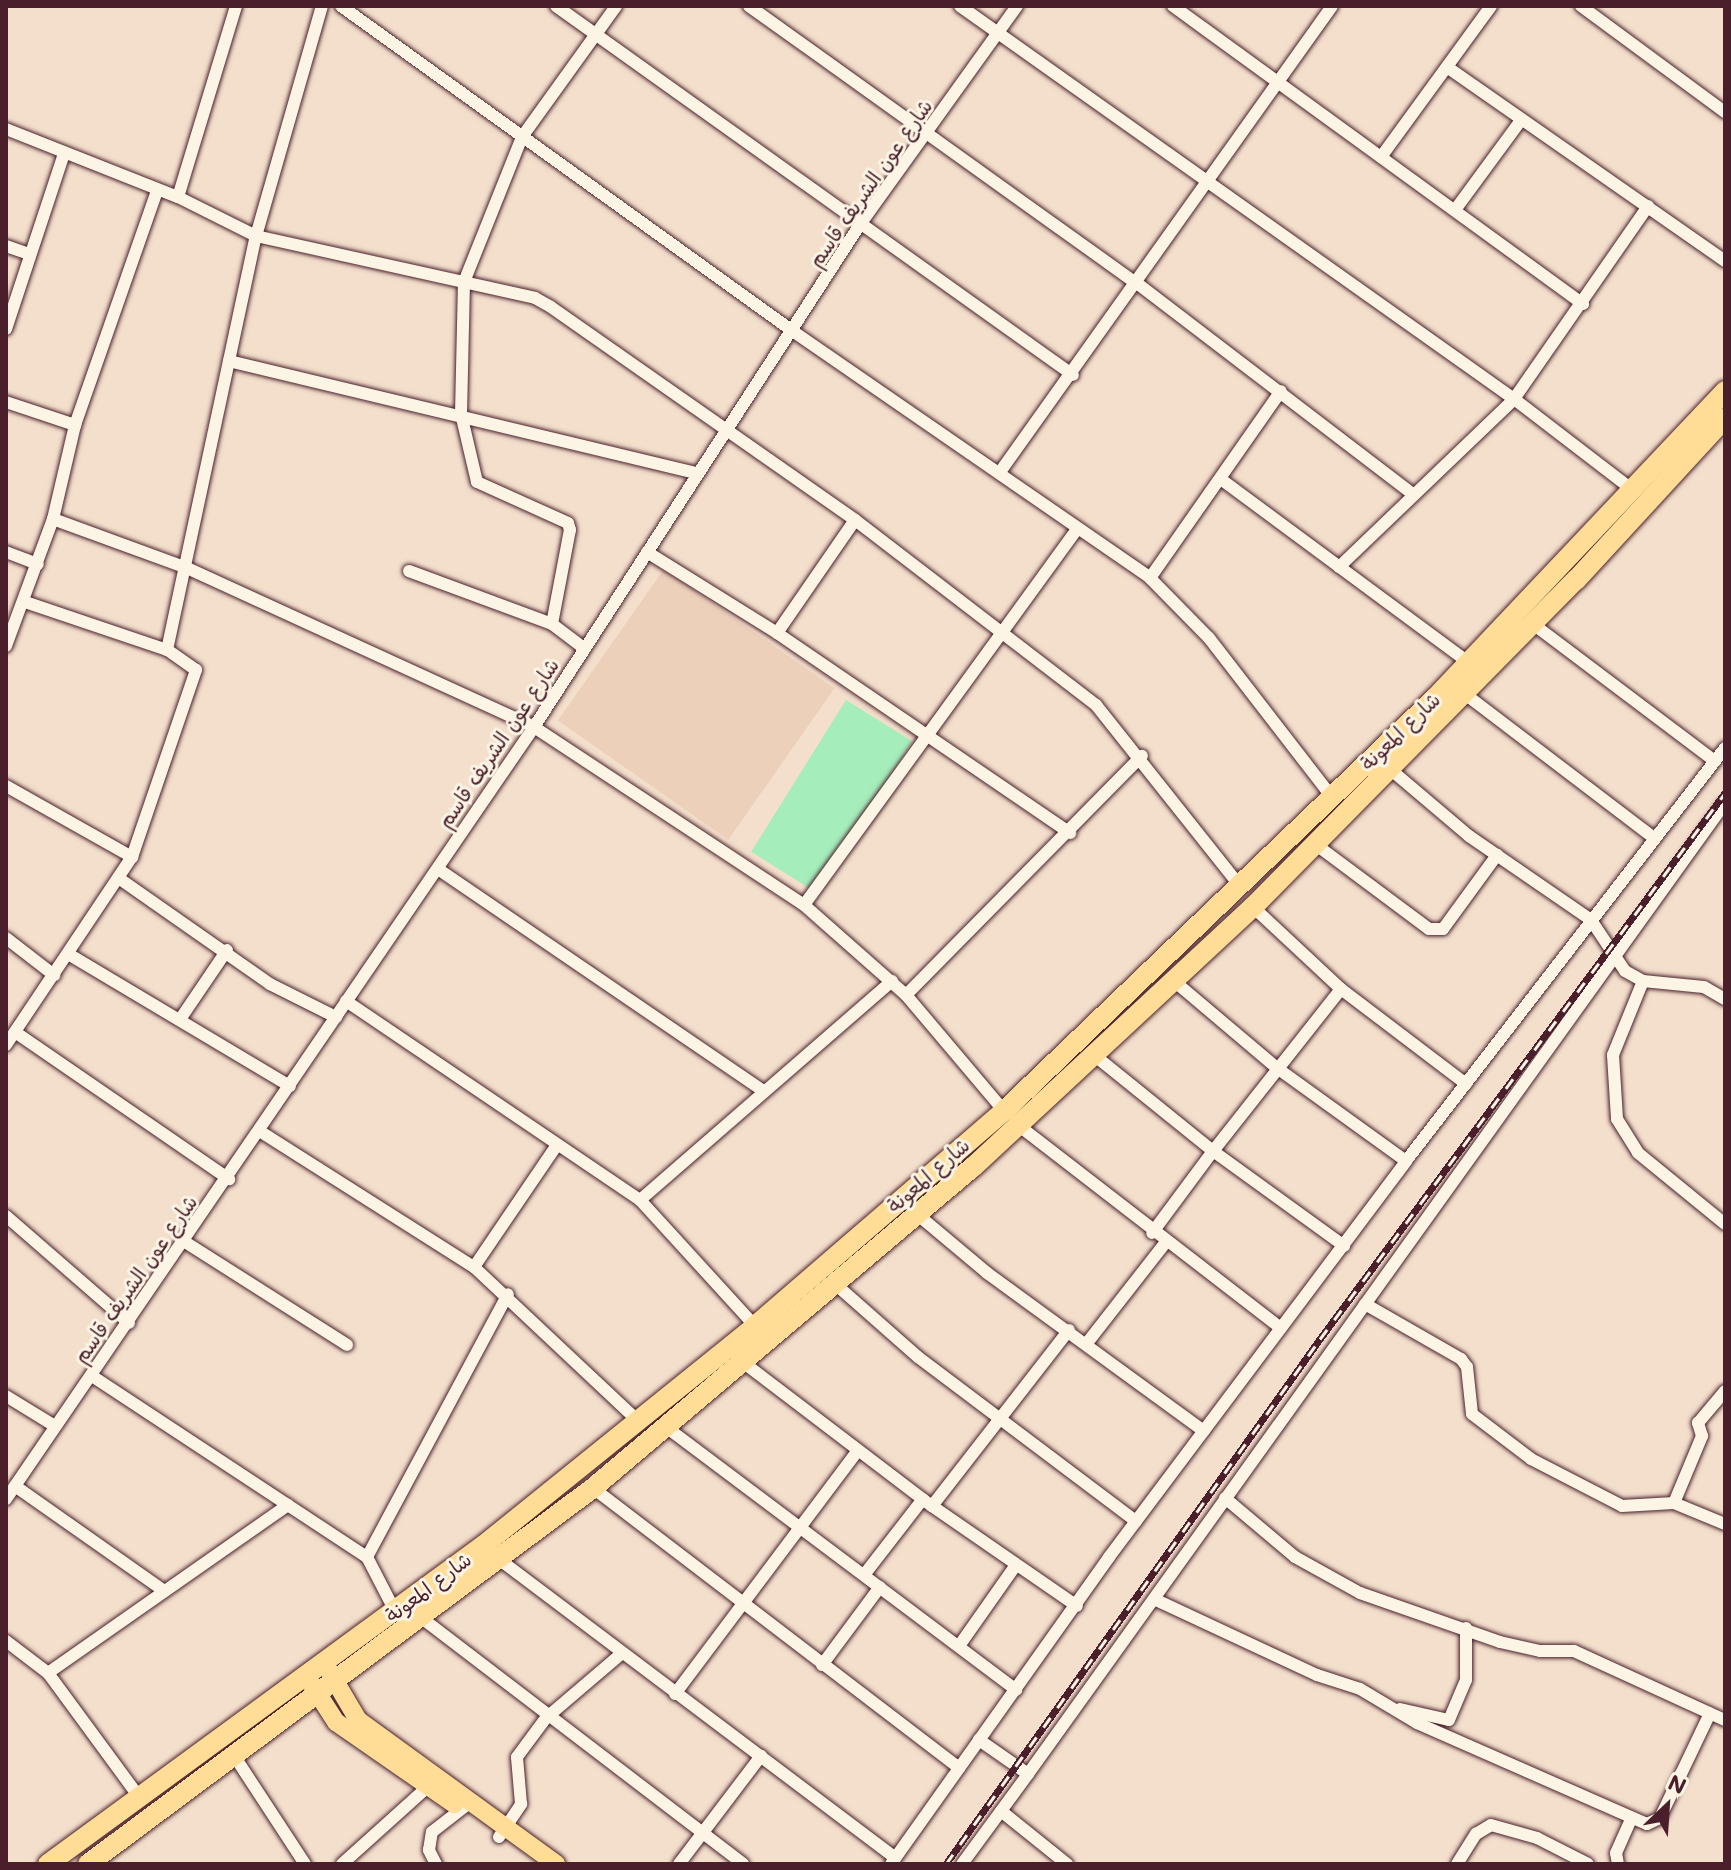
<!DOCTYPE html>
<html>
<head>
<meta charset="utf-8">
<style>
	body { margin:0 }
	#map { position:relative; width:1731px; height:1870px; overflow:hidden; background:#f3dfcc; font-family:Mali,"Playpen Sans Arabic",sans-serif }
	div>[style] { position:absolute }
	.built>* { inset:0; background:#ecd0ba; transform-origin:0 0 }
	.green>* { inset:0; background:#a5edbb; transform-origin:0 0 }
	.roads { filter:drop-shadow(0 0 2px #4a1f2b) drop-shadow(0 0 2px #4a1f2b) }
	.minor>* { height:12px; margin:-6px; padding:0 6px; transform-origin:6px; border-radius:6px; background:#fcf5e5 }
	.primary>* { height:18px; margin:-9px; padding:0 9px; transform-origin:9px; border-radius:9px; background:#ffdd96 }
	.trunk>* { height:20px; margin:-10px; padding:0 10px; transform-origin:10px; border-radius:10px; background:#ffdd96 }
	.rail>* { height:7px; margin-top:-3.5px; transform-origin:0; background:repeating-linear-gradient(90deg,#fcf5e5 0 12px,#4a1f2b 0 24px); box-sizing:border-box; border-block:2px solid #4a1f2b }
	span { translate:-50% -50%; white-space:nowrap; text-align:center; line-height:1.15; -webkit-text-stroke:6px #fcf5e5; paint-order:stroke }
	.street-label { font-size:20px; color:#4a1f2b }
	.frame { position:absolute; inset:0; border:8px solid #4a1f2b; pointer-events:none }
	.north { position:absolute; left:1627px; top:1766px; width:80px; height:80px; -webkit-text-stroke:6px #fcf5e5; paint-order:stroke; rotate:25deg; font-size:22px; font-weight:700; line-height:32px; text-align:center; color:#4a1f2b }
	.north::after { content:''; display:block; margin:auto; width:28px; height:36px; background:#4a1f2b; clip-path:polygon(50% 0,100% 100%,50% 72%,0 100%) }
</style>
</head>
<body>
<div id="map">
	<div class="built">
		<div style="left:664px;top:569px;width:208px;height:185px;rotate:35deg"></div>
	</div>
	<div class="green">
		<div style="left:846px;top:700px;width:78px;height:179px;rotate:32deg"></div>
	</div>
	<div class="roads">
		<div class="minor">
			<div style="left:341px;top:6px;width:558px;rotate:35.74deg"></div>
			<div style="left:794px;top:332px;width:433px;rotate:34.6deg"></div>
			<div style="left:1150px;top:578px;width:84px;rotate:45.5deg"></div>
			<div style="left:1209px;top:638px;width:201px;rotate:52.3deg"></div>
			<div style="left:556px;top:6px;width:635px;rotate:35.52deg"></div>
			<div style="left:749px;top:6px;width:478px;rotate:35.6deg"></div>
			<div style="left:1138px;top:284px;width:347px;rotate:37.4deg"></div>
			<div style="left:960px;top:6px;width:679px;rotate:35.35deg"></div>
			<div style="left:1514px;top:399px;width:151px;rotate:37.5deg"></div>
			<div style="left:1173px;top:6px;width:507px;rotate:36.01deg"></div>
			<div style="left:1581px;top:6px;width:179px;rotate:36.4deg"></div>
			<div style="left:1447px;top:67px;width:339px;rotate:34.9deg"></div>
			<div style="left:6px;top:129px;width:185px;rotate:21.6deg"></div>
			<div style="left:178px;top:197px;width:87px;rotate:26.6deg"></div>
			<div style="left:256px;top:236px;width:286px;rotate:12.5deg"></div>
			<div style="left:535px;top:298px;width:18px;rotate:29deg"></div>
			<div style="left:551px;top:307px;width:371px;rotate:35deg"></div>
			<div style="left:855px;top:520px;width:304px;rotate:37.5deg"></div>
			<div style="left:1096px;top:705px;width:231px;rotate:51.5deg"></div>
			<div style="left:1381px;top:157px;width:187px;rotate:-53.9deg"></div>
			<div style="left:178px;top:197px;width:200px;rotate:-73.1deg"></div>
			<div style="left:1455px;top:210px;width:112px;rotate:-53.7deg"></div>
			<div style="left:6px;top:246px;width:24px;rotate:19deg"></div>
			<div style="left:6px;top:329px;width:184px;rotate:-71.7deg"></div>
			<div style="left:229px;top:361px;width:481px;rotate:13.5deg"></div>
			<div style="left:6px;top:402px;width:73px;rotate:18.4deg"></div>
			<div style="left:1000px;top:472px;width:572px;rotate:-54.53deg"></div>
			<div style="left:1222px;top:480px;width:307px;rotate:36.5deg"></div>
			<div style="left:53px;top:519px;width:143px;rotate:20.1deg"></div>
			<div style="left:187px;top:568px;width:382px;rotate:24.6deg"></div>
			<div style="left:534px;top:727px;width:323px;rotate:33.4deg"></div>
			<div style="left:804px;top:905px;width:136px;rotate:41.4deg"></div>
			<div style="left:906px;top:995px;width:152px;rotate:49.8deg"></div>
			<div style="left:6px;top:552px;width:34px;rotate:21deg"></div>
			<div style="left:647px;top:552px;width:153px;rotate:31.9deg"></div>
			<div style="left:777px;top:633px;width:355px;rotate:34.3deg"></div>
			<div style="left:1339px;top:567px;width:243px;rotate:-43.8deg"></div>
			<div style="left:1514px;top:399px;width:235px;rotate:-55.2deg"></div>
			<div style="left:409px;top:571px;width:153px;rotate:20.3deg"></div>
			<div style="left:552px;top:624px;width:41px;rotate:37.1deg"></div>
			<div style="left:1150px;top:578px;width:228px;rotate:-55deg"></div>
			<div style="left:552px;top:624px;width:96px;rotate:-79.2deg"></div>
			<div style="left:570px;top:530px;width:7px;rotate:-106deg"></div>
			<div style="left:568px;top:523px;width:100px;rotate:-155.7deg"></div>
			<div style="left:477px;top:482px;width:70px;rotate:-103.2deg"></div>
			<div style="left:461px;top:414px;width:132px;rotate:-88.7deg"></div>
			<div style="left:464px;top:282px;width:156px;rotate:-68.2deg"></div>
			<div style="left:522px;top:137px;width:161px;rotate:-54.3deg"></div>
			<div style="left:1533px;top:624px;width:228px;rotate:37deg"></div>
			<div style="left:777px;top:633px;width:137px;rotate:-55.4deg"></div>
			<div style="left:6px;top:646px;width:135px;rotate:-69.7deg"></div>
			<div style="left:53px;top:519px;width:97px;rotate:-76.8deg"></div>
			<div style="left:75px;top:425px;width:248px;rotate:-70.7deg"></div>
			<div style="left:167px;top:650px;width:423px;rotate:-77.9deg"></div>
			<div style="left:256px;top:236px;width:239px;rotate:-74deg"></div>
			<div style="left:1465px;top:694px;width:238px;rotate:37.3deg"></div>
			<div style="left:1390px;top:769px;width:104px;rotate:40.3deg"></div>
			<div style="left:1469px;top:836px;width:148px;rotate:34.5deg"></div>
			<div style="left:1591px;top:920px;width:61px;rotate:56.3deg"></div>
			<div style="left:1625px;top:971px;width:21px;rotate:29deg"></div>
			<div style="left:1643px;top:981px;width:61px;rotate:5.6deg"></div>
			<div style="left:1704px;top:987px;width:24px;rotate:30deg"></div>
			<div style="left:6px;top:786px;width:145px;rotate:29.4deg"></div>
			<div style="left:1315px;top:844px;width:142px;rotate:36.7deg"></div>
			<div style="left:1429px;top:929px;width:14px"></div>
			<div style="left:1443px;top:929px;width:92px;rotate:-53.9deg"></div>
			<div style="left:438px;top:869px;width:392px;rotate:34.3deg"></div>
			<div style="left:120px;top:879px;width:183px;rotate:35deg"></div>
			<div style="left:270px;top:984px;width:74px;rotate:26.6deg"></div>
			<div style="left:804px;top:905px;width:465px;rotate:-54deg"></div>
			<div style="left:1253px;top:907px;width:120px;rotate:43deg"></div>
			<div style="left:1341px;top:989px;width:157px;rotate:37.2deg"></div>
			<div style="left:6px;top:938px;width:61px;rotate:37.6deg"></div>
			<div style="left:70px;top:955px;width:256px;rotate:30.8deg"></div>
			<div style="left:1174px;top:981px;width:135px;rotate:40.2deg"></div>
			<div style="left:1277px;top:1068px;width:159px;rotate:35.8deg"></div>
			<div style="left:1643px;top:981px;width:80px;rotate:112.1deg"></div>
			<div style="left:1613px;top:1055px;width:64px;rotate:86.4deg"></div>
			<div style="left:1617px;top:1119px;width:40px;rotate:58deg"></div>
			<div style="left:1638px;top:1153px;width:112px;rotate:39.2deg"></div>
			<div style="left:1341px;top:989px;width:206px;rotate:128.3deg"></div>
			<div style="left:1213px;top:1151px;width:162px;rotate:35.9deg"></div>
			<div style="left:906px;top:995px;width:336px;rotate:-45.4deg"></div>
			<div style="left:346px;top:1001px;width:355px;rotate:34.1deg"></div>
			<div style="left:640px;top:1200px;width:171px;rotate:47.6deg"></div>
			<div style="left:181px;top:1018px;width:82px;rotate:-55.9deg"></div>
			<div style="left:15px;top:1032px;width:260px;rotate:34.5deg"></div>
			<div style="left:6px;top:1045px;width:226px;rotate:-56.2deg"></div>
			<div style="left:132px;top:857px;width:198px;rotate:-71.1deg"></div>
			<div style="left:196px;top:670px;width:35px;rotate:-145deg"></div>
			<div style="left:167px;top:650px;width:150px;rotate:-161.3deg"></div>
			<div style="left:1094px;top:1055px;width:153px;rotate:38.9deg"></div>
			<div style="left:1213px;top:1151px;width:102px;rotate:126.6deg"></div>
			<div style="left:1018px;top:1125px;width:332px;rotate:37.7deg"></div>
			<div style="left:261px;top:1132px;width:252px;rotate:32.4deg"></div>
			<div style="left:474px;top:1267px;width:226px;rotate:43.2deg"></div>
			<div style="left:640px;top:1200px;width:334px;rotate:-41deg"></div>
			<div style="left:918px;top:1215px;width:90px;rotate:40deg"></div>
			<div style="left:987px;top:1273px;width:268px;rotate:36.1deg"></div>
			<div style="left:6px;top:1216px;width:163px;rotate:41deg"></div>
			<div style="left:185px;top:1242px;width:192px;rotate:32.4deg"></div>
			<div style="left:474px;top:1267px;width:148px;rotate:-55.8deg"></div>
			<div style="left:834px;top:1283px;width:112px;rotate:41.4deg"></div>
			<div style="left:918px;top:1357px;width:273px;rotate:37deg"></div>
			<div style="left:1365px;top:1304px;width:111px;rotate:29.8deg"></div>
			<div style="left:1461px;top:1359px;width:10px;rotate:53deg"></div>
			<div style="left:1467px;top:1367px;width:47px;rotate:83.9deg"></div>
			<div style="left:1472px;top:1414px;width:74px;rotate:37.3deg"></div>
			<div style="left:1531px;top:1459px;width:102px;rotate:27.3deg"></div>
			<div style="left:1622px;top:1506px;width:52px;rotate:-3.3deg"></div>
			<div style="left:1674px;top:1503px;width:55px;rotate:22.4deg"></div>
			<div style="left:1087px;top:1343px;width:127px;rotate:-52deg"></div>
			<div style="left:744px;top:1363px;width:236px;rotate:37.3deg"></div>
			<div style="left:932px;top:1506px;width:176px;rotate:34.6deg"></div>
			<div style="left:92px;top:1376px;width:329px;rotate:33.4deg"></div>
			<div style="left:367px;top:1557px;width:61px;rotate:62.6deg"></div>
			<div style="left:6px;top:1396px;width:57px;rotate:31.5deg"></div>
			<div style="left:666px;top:1427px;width:438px;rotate:36.9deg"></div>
			<div style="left:15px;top:1486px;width:181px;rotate:35.1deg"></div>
			<div style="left:593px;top:1488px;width:461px;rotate:37.4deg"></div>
			<div style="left:1225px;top:1498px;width:92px;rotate:40.1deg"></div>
			<div style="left:1295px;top:1557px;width:74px;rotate:29deg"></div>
			<div style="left:1360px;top:1593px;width:148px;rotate:19.3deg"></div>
			<div style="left:1500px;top:1642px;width:41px;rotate:12.7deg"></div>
			<div style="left:1540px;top:1651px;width:34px"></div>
			<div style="left:1574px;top:1651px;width:166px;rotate:24.6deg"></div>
			<div style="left:6px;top:1499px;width:935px;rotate:-55.63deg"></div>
			<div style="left:534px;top:727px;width:597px;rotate:-57.03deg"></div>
			<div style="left:859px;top:226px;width:271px;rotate:-54.3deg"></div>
			<div style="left:1674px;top:1503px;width:73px;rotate:-67.3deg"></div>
			<div style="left:1702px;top:1436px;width:14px;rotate:-107deg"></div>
			<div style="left:1698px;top:1423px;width:42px;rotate:-49.8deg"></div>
			<div style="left:932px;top:1506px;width:223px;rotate:-52.1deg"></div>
			<div style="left:367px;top:1557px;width:298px;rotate:-61.8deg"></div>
			<div style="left:500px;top:1560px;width:495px;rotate:37deg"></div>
			<div style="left:864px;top:1575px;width:96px;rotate:-52.2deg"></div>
			<div style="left:1154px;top:1599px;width:180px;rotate:25deg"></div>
			<div style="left:1317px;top:1675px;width:45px;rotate:18deg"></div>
			<div style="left:1360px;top:1689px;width:66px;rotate:30.8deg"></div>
			<div style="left:1417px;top:1723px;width:251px;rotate:23.7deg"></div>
			<div style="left:1647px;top:1824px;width:14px;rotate:-25deg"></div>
			<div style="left:1660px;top:1818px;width:116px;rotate:-64.5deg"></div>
			<div style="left:423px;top:1619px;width:403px;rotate:37.4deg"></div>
			<div style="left:6px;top:1641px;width:53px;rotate:37.3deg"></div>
			<div style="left:48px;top:1673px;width:154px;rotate:53.7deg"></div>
			<div style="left:959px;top:1646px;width:99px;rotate:-54.9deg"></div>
			<div style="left:822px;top:1665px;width:97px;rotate:-53.4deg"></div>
			<div style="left:48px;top:1673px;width:293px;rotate:-35deg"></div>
			<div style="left:675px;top:1694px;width:305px;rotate:-53.1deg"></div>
			<div style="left:1400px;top:1709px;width:50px;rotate:12.7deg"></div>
			<div style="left:1449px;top:1720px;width:43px;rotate:-67deg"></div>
			<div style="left:1466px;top:1680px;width:52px;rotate:-90deg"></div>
			<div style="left:235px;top:1757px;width:128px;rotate:56.8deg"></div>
			<div style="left:1028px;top:1774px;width:1195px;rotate:-54.33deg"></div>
			<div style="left:1001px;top:1811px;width:85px;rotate:38.8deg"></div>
			<div style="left:499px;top:1837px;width:40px;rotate:-56deg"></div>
			<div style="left:521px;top:1804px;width:47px;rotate:-94.9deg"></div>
			<div style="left:517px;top:1757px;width:49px;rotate:-53.4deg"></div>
			<div style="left:546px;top:1718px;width:99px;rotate:-40.5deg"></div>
			<div style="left:342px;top:1864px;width:121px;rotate:-42deg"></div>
			<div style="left:436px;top:1864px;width:16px;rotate:-117deg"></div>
			<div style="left:429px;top:1850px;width:18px;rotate:-81deg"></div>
			<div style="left:432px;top:1832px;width:46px;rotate:-37.9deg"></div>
			<div style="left:679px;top:1864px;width:136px;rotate:-52.8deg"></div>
			<div style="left:891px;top:1864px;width:377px;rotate:-54.6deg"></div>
			<div style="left:1109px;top:1557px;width:495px;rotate:-53.1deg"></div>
			<div style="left:1406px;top:1161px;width:522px;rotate:-52.32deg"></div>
			<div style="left:962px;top:1864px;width:112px;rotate:-53.7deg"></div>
			<div style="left:1028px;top:1774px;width:60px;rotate:-145.2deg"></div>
			<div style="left:1457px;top:1864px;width:36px;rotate:-58deg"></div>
			<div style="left:1476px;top:1834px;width:17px;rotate:-31deg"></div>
			<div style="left:1491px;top:1825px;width:48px;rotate:15.8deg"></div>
			<div style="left:1537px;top:1838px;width:57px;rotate:27deg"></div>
			<div style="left:1618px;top:1864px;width:11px;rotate:-100deg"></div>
			<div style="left:1616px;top:1853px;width:36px;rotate:-66deg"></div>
		</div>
		<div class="primary">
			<div style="left:328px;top:1669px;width:59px;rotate:59.5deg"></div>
			<div style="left:358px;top:1720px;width:245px;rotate:36deg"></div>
			<div style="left:307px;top:1677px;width:54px;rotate:57.2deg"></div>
			<div style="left:336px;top:1722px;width:144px;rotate:34.8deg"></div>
		</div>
		<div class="trunk">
			<div style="left:48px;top:1864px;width:540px;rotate:-36.19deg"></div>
			<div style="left:484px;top:1545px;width:348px;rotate:-38.9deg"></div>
			<div style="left:755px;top:1326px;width:329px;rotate:-40.8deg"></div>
			<div style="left:1004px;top:1111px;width:596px;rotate:-43.78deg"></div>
			<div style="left:1434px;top:699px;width:424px;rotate:-46.6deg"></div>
			<div style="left:88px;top:1864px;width:630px;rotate:-36.67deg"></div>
			<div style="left:593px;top:1488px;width:497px;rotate:-40.2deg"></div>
			<div style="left:973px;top:1167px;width:382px;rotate:-42.9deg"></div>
			<div style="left:1253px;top:907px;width:460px;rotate:-45.4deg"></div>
			<div style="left:1576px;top:580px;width:220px;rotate:-47.4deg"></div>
		</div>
	</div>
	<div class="rail">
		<div style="left:946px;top:1864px;width:645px;rotate:-54.53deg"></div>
		<div style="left:1320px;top:1339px;width:680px;rotate:-53.43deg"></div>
	</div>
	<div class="street-label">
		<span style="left:870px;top:183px;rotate:-55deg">شارع عون الشريف قاسم</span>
		<span style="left:1400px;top:731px;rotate:-44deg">شارع المعونة</span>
		<span style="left:498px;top:743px;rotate:-56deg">شارع عون الشريف قاسم</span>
		<span style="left:928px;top:1175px;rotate:-41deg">شارع المعونة</span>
		<span style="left:135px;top:1279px;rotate:-55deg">شارع عون الشريف قاسم</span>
		<span style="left:428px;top:1587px;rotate:-37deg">شارع المعونة</span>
	</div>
	<div class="frame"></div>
	<div class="north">N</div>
</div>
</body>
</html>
